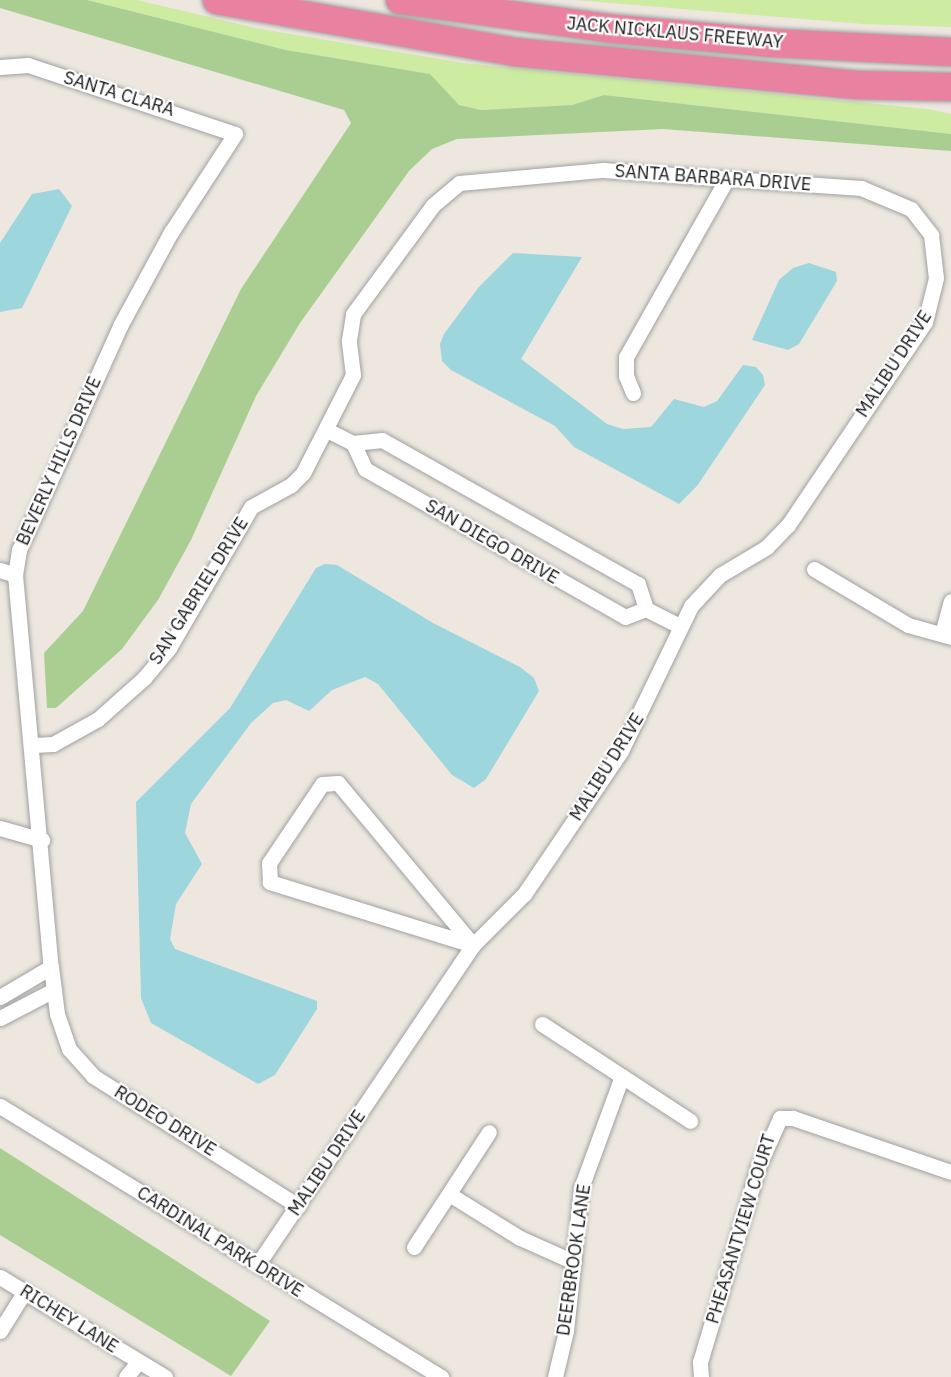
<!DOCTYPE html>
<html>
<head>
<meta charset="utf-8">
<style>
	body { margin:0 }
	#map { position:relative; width:951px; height:1377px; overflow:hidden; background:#ede7df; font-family:"IBM Plex Sans",sans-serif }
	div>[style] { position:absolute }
	.grass>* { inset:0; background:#cdeba1 }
	.forest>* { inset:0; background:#aace91 }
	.water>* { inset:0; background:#9dd6dd }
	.roads { filter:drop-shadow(0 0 2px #a1a1a1) drop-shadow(0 0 2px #a1a1a1) }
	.minor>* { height:15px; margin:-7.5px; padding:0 7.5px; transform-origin:7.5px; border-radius:7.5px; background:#fff }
	.motorway>* { height:28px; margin:-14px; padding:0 14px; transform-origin:14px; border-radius:14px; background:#e982a0 }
	span { translate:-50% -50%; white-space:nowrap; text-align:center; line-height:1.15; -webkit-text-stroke:4.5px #fff; paint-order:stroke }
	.street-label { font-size:18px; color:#1a1a1a }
</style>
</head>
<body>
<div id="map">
	<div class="grass">
		<div style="clip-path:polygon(87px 0,137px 0,255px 28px,463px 63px,927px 109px,951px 114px,951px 134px,604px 95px,572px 105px,481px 110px,459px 105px,429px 74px,286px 50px)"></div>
		<div style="clip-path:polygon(575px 0,951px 0,951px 27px,863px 24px)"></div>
	</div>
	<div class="forest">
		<div style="clip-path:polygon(0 0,87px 0,286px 50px,430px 74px,459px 105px,481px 110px,572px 105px,604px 95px,951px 134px,951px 151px,663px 129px,457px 139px,432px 149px,409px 171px,300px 323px,256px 396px,191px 540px,158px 600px,122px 649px,56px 708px,47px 708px,44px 653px,83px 611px,241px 289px,351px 123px,344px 110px,0 8px)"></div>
		<div style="clip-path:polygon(0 1148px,270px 1321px,231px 1376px,0 1235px)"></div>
	</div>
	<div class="water">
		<div style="clip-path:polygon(59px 189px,72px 206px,22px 308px,0 312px,0 243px,32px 194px)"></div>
		<div style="clip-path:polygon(513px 253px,582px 257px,521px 359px,607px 424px,623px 429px,651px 427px,674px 399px,704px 407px,717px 401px,743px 365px,756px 367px,763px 375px,765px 385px,697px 486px,679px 504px,574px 447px,555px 426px,451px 370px,442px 361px,440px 344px,444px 334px,478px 288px)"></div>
		<div style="clip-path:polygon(809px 263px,836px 272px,837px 281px,799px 344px,788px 350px,752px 340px,779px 280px,793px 268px)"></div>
		<div style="clip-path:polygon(325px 564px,337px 565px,433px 623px,520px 667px,534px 678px,539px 691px,486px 779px,474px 788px,452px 775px,378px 684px,365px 677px,332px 690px,309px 711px,286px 700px,273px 703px,251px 723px,191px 804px,185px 833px,202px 864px,176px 904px,170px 939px,175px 949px,317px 1001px,317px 1009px,275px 1075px,258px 1084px,151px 1023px,141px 998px,136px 802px,230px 708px,316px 568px)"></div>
	</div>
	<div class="roads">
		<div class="minor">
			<div style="left:0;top:67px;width:28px;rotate:-4deg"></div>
			<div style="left:28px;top:65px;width:218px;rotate:18.4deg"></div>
			<div style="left:235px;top:134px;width:117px;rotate:123.1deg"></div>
			<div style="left:171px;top:232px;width:105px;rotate:118.5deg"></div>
			<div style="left:121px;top:324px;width:248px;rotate:114.3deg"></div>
			<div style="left:19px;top:550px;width:25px;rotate:99deg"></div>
			<div style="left:15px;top:575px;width:394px;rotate:84.8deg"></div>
			<div style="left:51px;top:967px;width:47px;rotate:82.7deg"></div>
			<div style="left:57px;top:1014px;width:37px;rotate:71deg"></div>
			<div style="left:69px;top:1049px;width:36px;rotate:48deg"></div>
			<div style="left:93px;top:1076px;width:243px;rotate:32.4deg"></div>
			<div style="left:633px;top:393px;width:18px;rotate:-112deg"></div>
			<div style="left:626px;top:376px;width:19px;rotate:-90deg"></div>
			<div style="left:626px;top:357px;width:203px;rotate:-60.5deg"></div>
			<div style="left:327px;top:430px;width:29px;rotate:27deg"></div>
			<div style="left:353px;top:443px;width:29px;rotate:-6deg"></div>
			<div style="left:382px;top:440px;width:294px;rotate:29.4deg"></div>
			<div style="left:638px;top:584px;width:26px;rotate:72deg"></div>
			<div style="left:646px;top:609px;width:37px;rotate:27deg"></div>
			<div style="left:353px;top:443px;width:29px;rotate:65deg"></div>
			<div style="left:365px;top:469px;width:299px;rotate:29.6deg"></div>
			<div style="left:625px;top:617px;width:22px;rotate:-21deg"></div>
			<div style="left:814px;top:569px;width:109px;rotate:30.8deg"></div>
			<div style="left:908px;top:625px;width:45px;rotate:15.6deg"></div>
			<div style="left:0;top:570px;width:16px;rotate:18deg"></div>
			<div style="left:942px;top:634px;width:34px;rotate:-75deg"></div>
			<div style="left:34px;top:745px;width:19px;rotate:-3deg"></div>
			<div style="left:53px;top:744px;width:51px;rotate:-29.1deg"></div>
			<div style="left:98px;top:719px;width:62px;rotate:-41.7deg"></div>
			<div style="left:144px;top:678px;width:39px;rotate:-50deg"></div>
			<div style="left:169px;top:648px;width:163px;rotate:-59.8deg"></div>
			<div style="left:251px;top:507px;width:46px;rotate:-28.8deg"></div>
			<div style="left:291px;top:485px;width:17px;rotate:-45deg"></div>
			<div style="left:303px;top:473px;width:110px;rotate:-63deg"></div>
			<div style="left:353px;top:375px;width:35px;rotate:-97deg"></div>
			<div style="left:349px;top:340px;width:26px;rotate:-81deg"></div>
			<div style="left:353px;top:314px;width:135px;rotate:-53.7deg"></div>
			<div style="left:433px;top:205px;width:34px;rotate:-40deg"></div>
			<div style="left:459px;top:183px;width:145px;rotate:-5.2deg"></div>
			<div style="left:603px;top:170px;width:259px;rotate:4deg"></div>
			<div style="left:861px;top:188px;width:54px;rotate:22.8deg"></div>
			<div style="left:911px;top:209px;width:33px;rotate:52deg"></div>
			<div style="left:931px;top:235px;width:43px;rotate:83.4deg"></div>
			<div style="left:936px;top:278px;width:45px;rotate:104deg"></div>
			<div style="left:925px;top:322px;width:245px;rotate:124deg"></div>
			<div style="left:788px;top:525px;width:30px;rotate:134deg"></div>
			<div style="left:767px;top:547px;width:55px;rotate:149.2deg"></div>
			<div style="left:720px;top:575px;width:42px;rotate:133.1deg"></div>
			<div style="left:691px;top:606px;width:161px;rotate:115.8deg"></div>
			<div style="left:621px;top:751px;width:173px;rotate:124.1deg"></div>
			<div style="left:524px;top:894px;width:72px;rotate:135deg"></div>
			<div style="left:473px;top:945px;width:385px;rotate:124deg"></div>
			<div style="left:338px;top:783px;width:211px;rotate:50.2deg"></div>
			<div style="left:473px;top:945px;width:213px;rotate:-162.8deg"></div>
			<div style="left:270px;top:882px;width:19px;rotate:-93deg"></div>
			<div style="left:269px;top:863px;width:95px;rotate:-56.1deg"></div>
			<div style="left:322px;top:784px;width:16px;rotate:-4deg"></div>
			<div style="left:0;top:828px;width:44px;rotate:15.9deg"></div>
			<div style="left:0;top:997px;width:59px;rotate:-30.5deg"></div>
			<div style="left:0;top:1018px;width:61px;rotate:-27.4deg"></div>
			<div style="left:542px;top:1024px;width:177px;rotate:33.2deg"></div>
			<div style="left:0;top:1106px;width:518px;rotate:31.57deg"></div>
			<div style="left:449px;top:1194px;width:84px;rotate:31.8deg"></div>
			<div style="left:520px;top:1238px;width:59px;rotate:24deg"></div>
			<div style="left:414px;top:1247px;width:137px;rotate:-56.9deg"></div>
			<div style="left:0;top:1277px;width:193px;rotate:31.2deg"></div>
			<div style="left:0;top:1331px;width:47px;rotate:-58deg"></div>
			<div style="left:126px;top:1377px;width:19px;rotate:-51deg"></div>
			<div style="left:555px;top:1377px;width:47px;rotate:-76.6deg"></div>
			<div style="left:566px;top:1331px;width:144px;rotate:-84deg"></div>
			<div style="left:581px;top:1188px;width:119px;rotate:-69.9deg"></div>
			<div style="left:701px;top:1377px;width:15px;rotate:-94deg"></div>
			<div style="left:700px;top:1362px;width:203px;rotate:-73.4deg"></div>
			<div style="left:758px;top:1167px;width:54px;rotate:-65.8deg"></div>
			<div style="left:780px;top:1118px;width:13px"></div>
			<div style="left:793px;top:1118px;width:167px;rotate:18.9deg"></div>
		</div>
		<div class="motorway">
			<div style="left:217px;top:0;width:302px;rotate:9.9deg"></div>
			<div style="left:514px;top:52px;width:344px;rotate:5.5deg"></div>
			<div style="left:856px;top:85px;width:95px;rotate:1.2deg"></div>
			<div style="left:400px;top:0;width:217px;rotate:7.7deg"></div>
			<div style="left:615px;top:29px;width:158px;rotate:5.1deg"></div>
			<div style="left:772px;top:43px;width:179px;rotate:2.9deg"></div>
		</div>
	</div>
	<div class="street-label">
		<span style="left:675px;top:33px;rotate:5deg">JACK NICKLAUS FREEWAY</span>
		<span style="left:119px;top:94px;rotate:17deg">SANTA CLARA</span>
		<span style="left:713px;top:178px;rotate:4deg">SANTA BARBARA DRIVE</span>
		<span style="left:894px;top:364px;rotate:-57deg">MALIBU DRIVE</span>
		<span style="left:59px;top:461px;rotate:-66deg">BEVERLY HILLS DRIVE</span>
		<span style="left:492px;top:542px;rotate:30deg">SAN DIEGO DRIVE</span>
		<span style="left:199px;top:591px;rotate:-58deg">SAN GABRIEL DRIVE</span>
		<span style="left:607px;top:767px;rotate:-58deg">MALIBU DRIVE</span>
		<span style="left:165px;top:1121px;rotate:32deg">RODEO DRIVE</span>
		<span style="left:327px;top:1163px;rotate:-56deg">MALIBU DRIVE</span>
		<span style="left:741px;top:1229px;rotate:-73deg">PHEASANTVIEW COURT</span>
		<span style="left:220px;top:1242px;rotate:32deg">CARDINAL PARK DRIVE</span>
		<span style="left:574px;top:1260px;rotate:-82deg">DEERBROOK LANE</span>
		<span style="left:69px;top:1319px;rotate:32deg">RICHEY LANE</span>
	</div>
</div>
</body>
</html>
